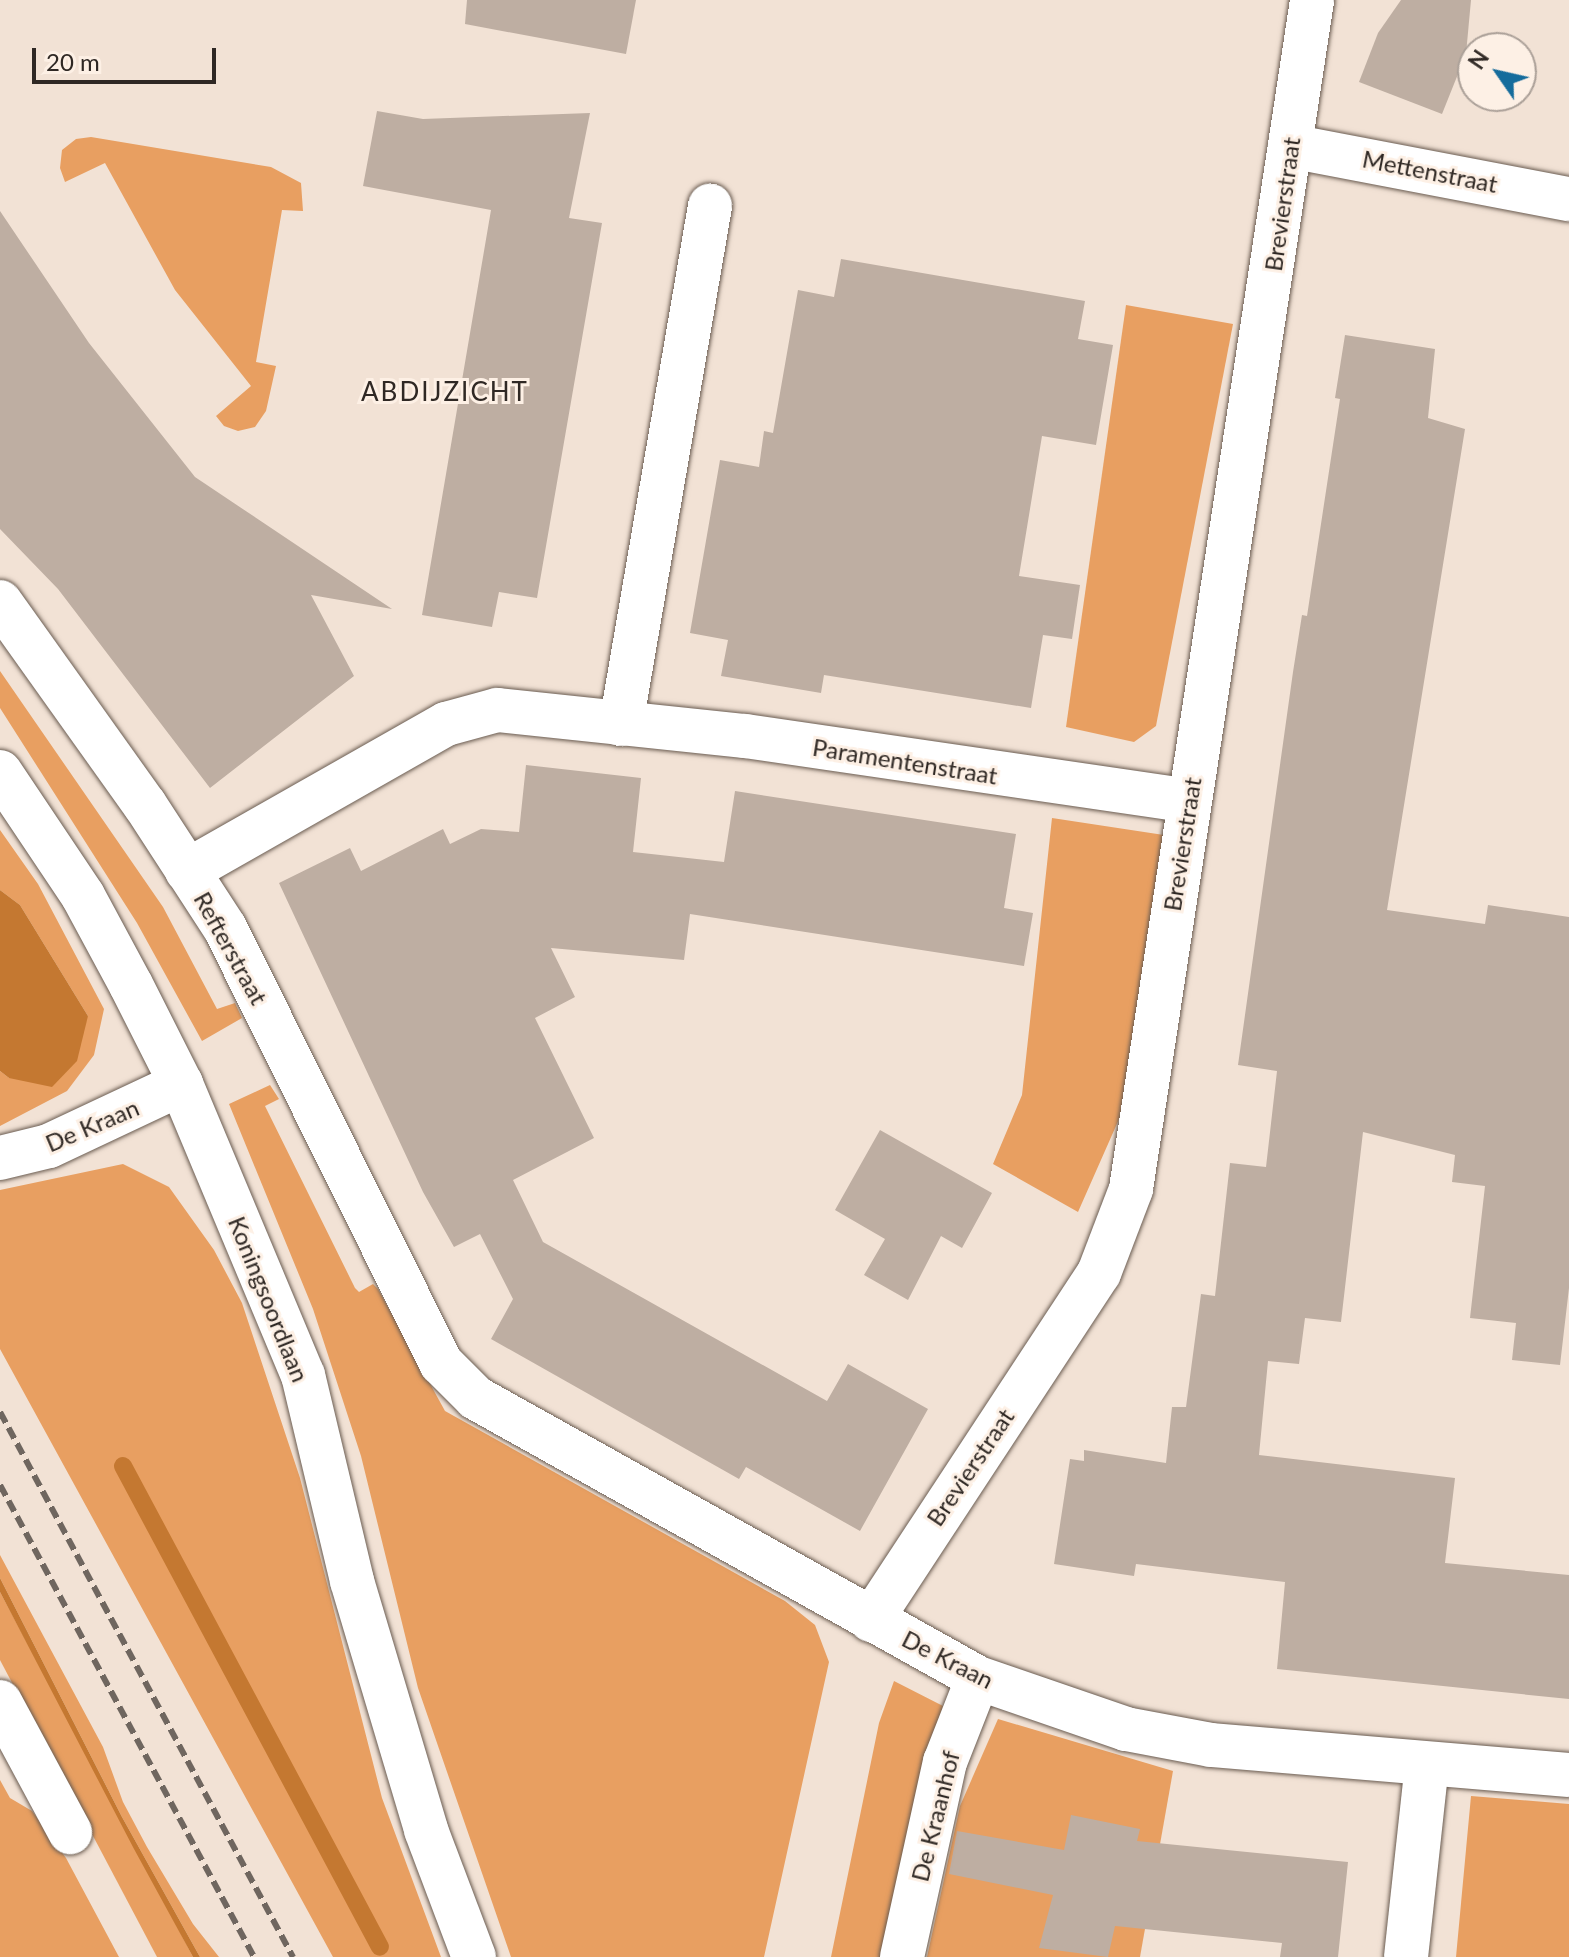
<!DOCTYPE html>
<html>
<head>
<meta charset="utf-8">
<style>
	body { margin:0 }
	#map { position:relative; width:1569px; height:1957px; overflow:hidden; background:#f2e2d5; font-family:Lato,sans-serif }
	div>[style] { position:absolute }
	.green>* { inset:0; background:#e89f61 }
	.water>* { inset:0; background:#c47831 }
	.stream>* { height:18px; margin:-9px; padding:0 9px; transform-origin:9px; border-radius:9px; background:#c47831 }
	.building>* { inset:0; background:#beaea2 }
	.roads { filter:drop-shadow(0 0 2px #6a5c51) drop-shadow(0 0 2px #6a5c51) }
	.street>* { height:44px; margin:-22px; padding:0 22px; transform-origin:22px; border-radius:22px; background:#fff }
	.secondary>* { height:44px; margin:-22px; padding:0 22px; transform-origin:22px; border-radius:22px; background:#fff }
	.rail>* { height:6px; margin-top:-3px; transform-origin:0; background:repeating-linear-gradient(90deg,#6f665f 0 12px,transparent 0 18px) }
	span { translate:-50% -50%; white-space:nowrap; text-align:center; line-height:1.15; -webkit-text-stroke:6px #fdf0e5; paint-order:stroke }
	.street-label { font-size:24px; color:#2f2824 }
	.neighbourhood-label { font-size:26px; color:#2f2824; letter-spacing:2px }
	.north { position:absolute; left:1457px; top:32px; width:80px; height:80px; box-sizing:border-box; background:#fdf0e5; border:2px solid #aba098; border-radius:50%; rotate:304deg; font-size:22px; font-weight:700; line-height:32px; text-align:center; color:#2f2824 }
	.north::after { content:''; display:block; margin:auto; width:28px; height:36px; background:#156c9c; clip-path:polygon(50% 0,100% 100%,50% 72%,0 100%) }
	.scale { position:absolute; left:32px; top:48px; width:184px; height:36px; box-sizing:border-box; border:4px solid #2f2824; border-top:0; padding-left:10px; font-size:24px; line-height:28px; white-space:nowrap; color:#2f2824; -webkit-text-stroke:6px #fdf0e5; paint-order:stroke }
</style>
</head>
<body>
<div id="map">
	<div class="green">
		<div style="clip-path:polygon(91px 137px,271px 167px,301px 183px,303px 211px,282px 210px,256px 362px,276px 366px,266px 411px,255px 427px,238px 431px,224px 426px,216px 416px,251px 386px,175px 290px,105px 163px,65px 182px,60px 168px,62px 150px,76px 139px)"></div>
		<div style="clip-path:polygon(1126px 305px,1233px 324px,1156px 726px,1134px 742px,1066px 727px)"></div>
		<div style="clip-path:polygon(0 671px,163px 907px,217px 1009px,235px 1003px,242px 1018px,202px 1041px,137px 923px,0 708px)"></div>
		<div style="clip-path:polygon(1052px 818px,1177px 837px,1127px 1101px,1078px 1212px,993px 1164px,1022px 1095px)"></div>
		<div style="clip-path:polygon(0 830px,38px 884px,104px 1009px,94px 1055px,67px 1091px,0 1126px,0 1071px,9px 1078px,88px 1016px,20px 905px,0 890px)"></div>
		<div style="clip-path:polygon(270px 1085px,279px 1099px,265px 1106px,355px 1288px,359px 1292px,373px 1284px,378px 1289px,445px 1411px,785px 1601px,815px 1625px,829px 1662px,764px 1957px,511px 1957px,418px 1688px,361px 1456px,313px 1309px,229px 1104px)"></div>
		<div style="clip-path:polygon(123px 1164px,169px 1187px,214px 1250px,242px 1303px,300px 1478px,382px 1798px,441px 1957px,333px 1957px,0 1349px,0 1190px)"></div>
		<div style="clip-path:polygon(0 1555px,103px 1747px,123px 1802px,147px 1847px,193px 1924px,219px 1957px,200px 1957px,122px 1817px,0 1578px)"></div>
		<div style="clip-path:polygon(0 1592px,102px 1783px,193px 1957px,157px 1957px,0 1660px)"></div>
		<div style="clip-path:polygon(894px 1681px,943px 1706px,924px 1767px,885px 1957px,831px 1957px,879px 1723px)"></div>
		<div style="clip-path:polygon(998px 1719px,1173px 1771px,1140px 1957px,927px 1957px,960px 1806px)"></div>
		<div style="clip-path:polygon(0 1780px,10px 1798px,32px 1811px,66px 1858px,119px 1957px,0 1957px)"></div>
		<div style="clip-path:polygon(1471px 1796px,1569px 1804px,1569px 1957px,1456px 1957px)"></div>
	</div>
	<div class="water">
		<div style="clip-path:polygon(0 890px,20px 905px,88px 1016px,77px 1061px,52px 1087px,9px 1078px,0 1071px)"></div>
		<div style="clip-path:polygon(0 1578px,122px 1817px,200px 1957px,193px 1957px,134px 1849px,0 1592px)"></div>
	</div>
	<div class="stream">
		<div style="left:123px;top:1466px;width:545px;rotate:61.88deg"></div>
	</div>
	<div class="building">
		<div style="clip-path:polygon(467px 0,636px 0,626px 54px,465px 24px)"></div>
		<div style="clip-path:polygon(1401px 0,1471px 0,1466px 54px,1442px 114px,1359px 82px,1378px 33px)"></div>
		<div style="clip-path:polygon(377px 111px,423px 119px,590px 113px,569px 218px,602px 223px,537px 598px,499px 592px,492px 627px,422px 615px,491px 210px,363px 186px)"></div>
		<div style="clip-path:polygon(0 211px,89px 343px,195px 477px,392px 609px,311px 595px,354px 676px,210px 788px,58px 589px,0 529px)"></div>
		<div style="clip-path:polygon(841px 259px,1085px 301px,1078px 339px,1113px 345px,1096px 445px,1042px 436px,1019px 576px,1080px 585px,1072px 639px,1043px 635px,1031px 708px,824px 675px,821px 693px,721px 676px,728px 640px,690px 633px,720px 460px,759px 467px,764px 431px,773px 433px,798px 290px,834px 297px)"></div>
		<div style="clip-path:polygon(1345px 335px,1435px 349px,1428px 418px,1465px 429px,1387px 910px,1485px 924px,1488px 905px,1569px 917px,1569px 1288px,1560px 1365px,1512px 1360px,1516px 1323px,1470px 1318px,1485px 1186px,1452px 1182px,1455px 1155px,1363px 1132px,1341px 1322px,1305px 1318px,1299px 1364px,1268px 1361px,1259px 1455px,1455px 1478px,1445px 1563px,1569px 1575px,1569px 1699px,1277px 1669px,1285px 1582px,1136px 1564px,1134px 1576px,1054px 1564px,1070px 1459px,1084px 1461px,1084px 1450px,1166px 1463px,1172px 1407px,1186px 1407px,1201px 1294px,1215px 1296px,1230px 1163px,1266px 1167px,1277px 1071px,1238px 1065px,1293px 672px,1302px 615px,1307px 616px,1340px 399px,1335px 398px)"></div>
		<div style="clip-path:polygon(526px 765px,641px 778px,633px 852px,724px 862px,735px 791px,1016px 834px,1004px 908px,1033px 913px,1024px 966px,690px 914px,684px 960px,551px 948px,575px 997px,535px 1018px,594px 1138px,513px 1180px,543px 1242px,827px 1401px,848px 1364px,928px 1409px,860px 1531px,746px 1467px,739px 1479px,491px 1339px,513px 1299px,480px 1234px,454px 1247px,423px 1192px,279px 883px,350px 848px,361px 871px,443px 829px,450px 844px,481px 829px,519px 832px)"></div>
		<div style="clip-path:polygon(880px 1130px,992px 1193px,962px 1248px,941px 1236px,908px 1300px,864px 1275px,885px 1239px,835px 1210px)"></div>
		<div style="clip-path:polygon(1071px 1815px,1140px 1829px,1137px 1841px,1348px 1862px,1338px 1957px,1280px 1957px,1282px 1943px,1115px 1926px,1108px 1957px,1039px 1948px,1053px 1895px,949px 1874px,957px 1831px,1064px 1850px)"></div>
	</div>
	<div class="roads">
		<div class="street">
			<div style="left:1290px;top:146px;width:284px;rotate:10.8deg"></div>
			<div style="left:0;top:602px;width:249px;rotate:54.5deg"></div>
			<div style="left:145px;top:805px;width:147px;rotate:57deg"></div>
			<div style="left:225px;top:928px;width:486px;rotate:63.6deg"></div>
			<div style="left:441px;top:1363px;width:49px;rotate:45deg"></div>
			<div style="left:476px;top:1398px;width:575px;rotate:29.15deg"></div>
			<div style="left:978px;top:1678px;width:157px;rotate:19deg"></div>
			<div style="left:1126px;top:1729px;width:86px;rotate:10.7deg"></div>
			<div style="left:1211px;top:1745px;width:359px;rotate:4.8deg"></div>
			<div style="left:621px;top:724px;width:526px;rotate:-80.25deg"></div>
			<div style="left:187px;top:871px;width:298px;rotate:-29.6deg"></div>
			<div style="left:446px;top:724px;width:53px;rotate:-15.4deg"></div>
			<div style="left:497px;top:710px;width:249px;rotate:6deg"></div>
			<div style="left:745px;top:736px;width:449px;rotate:8.3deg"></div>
			<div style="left:0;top:1158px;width:50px;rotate:-13.8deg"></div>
			<div style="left:49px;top:1146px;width:146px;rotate:-25.2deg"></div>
			<div style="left:871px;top:1620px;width:415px;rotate:-56.7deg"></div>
			<div style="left:1099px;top:1273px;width:90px;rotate:-69.1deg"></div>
			<div style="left:1131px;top:1189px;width:1203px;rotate:-81.34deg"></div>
			<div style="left:0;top:1702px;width:148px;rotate:61.7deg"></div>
			<div style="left:902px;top:1957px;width:200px;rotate:-77.6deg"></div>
			<div style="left:945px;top:1762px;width:90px;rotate:-68.6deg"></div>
			<div style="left:1406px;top:1957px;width:194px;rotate:-83.8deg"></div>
		</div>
		<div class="secondary">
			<div style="left:0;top:772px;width:149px;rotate:56.2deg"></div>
			<div style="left:83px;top:896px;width:101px;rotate:61.7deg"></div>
			<div style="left:131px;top:985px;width:111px;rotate:63.2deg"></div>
			<div style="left:181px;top:1084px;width:316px;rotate:67.3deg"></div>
			<div style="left:303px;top:1375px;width:212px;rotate:76.6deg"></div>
			<div style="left:352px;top:1581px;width:260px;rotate:73.4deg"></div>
			<div style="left:426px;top:1830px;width:136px;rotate:69.3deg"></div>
		</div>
	</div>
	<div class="rail">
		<div style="left:0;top:1412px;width:619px;rotate:61.74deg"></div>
		<div style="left:0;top:1485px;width:536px;rotate:61.71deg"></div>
	</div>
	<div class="street-label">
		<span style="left:1430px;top:171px;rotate:11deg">Mettenstraat</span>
		<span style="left:1282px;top:204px;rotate:-82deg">Brevierstraat</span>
		<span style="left:905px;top:761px;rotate:9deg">Paramentenstraat</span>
		<span style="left:1182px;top:844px;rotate:-81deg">Brevierstraat</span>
		<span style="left:231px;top:948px;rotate:61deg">Refterstraat</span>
		<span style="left:92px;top:1125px;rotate:-23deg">De Kraan</span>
		<span style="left:269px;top:1299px;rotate:68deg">Koningsoordlaan</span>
		<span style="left:970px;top:1467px;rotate:-56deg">Brevierstraat</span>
		<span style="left:948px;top:1659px;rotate:27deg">De Kraan</span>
		<span style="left:935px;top:1816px;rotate:-76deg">De Kraanhof</span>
	</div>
	<div class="neighbourhood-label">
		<span style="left:445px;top:392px">ABDIJZICHT</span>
	</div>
	<div class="north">N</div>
	<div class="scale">20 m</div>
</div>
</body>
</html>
